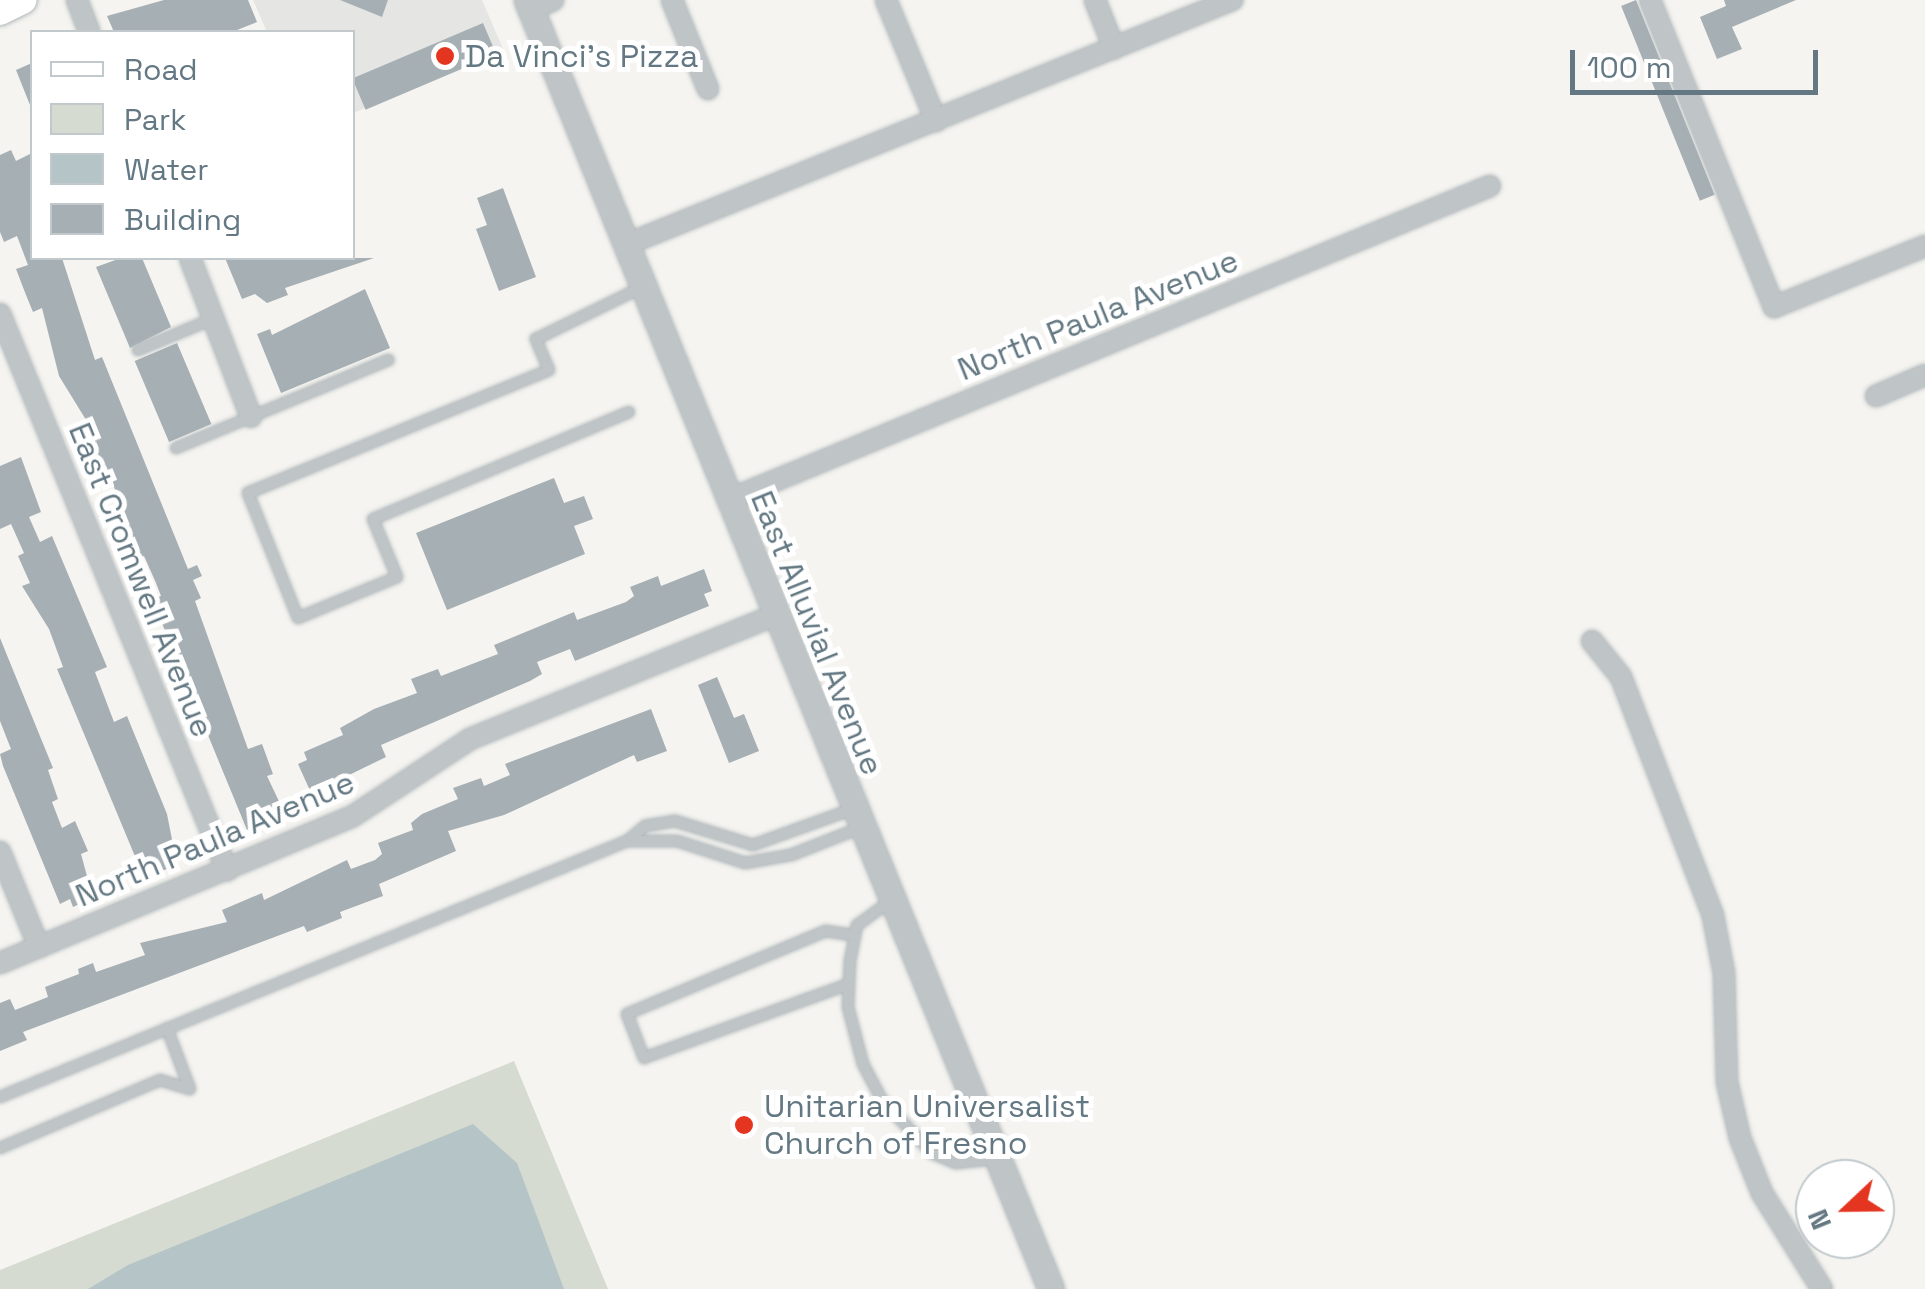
<!DOCTYPE html>
<html>
<head>
<meta charset="utf-8">
<style>
	body { margin:0 }
	#map { position:relative; width:1925px; height:1289px; overflow:hidden; background:#f5f4f0; font-family:"Space Grotesk",sans-serif }
	div>[style] { position:absolute }
	.built>* { inset:0; background:#e5e6e4 }
	.green>* { inset:0; background:#d6dbd1 }
	.water>* { inset:0; background:#b5c4c6 }
	.building>* { inset:0; background:#a6afb3; transform-origin:0 0 }
	.roads { filter:drop-shadow(0 0 2px #b1b8bb) drop-shadow(0 0 2px #b1b8bb) }
	.service>* { height:10px; margin:-5px; padding:0 5px; transform-origin:5px; border-radius:5px; background:#bfc4c6 }
	.minor>* { height:20px; margin:-10px; padding:0 10px; transform-origin:10px; border-radius:10px; background:#bfc4c6 }
	.tertiary>* { height:25px; margin:-12.5px; padding:0 12.5px; transform-origin:12.5px; border-radius:12.5px; background:#bfc4c6 }
	.secondary>* { height:28px; margin:-14px; padding:0 14px; transform-origin:14px; border-radius:14px; background:#fff }
	.dots>* { width:28px; height:28px; translate:-50% -50%; box-sizing:border-box; border:5px solid #fff; border-radius:50% }
	span { translate:-50% -50%; white-space:nowrap; text-align:center; line-height:1.15; -webkit-text-stroke:10px #fff; paint-order:stroke }
	.poi-label { font-size:32px; color:#637882 }
	.left { translate:0 -50%; text-align:left }
	.street-label { font-size:32px; color:#637882 }
	.legend { position:absolute; left:30px; top:30px; width:325px; height:230px; box-sizing:border-box; background:#fff; border:2px solid #c1c9cd; margin:0; padding:12px 18px; list-style:none; font-size:30px; color:#637882 }
	.legend li { display:flex; align-items:center; gap:20px; height:50px }
	.legend b { width:50px; border:2px solid #c1c9cd }
	.north { position:absolute; left:1795px; top:1159px; width:100px; height:100px; box-sizing:border-box; background:#fff; border:2px solid #c1c9cd; border-radius:50%; rotate:248deg; font-size:28px; font-weight:700; line-height:40px; text-align:center; color:#637882 }
	.north::after { content:''; display:block; margin:auto; width:35px; height:45px; background:#e43521; clip-path:polygon(50% 0,100% 100%,50% 72%,0 100%) }
	.scale { position:absolute; left:1570px; top:50px; width:248px; height:45px; box-sizing:border-box; border:5px solid #637882; border-top:0; padding-left:12px; font-size:30px; line-height:35px; white-space:nowrap; color:#637882; -webkit-text-stroke:8px #fff; paint-order:stroke }
</style>
</head>
<body>
<div id="map">
	<div class="built">
		<div style="clip-path:polygon(253px 0,482px 0,504px 51px,353px 113px,352px 32px,267px 32px)"></div>
	</div>
	<div class="green">
		<div style="clip-path:polygon(514px 1061px,608px 1289px,0 1289px,0 1270px)"></div>
	</div>
	<div class="water">
		<div style="clip-path:polygon(473px 1124px,517px 1163px,564px 1289px,88px 1289px,128px 1265px)"></div>
	</div>
	<div class="building">
		<div style="clip-path:polygon(164px 0,248px 0,257px 22px,232px 32px,114px 32px,107px 16px)"></div>
		<div style="clip-path:polygon(340px 0,388px 0,382px 17px)"></div>
		<div style="left:1636px;top:0;width:210px;height:16px;rotate:68deg"></div>
		<div style="clip-path:polygon(1724px 0,1796px 0,1732px 27px,1742px 49px,1717px 59px,1700px 17px,1726px 6px)"></div>
		<div style="left:483px;top:23px;width:34px;height:142px;rotate:67deg"></div>
		<div style="clip-path:polygon(32px 63px,32px 110px,16px 70px)"></div>
		<div style="clip-path:polygon(11px 150px,16px 161px,32px 153px,32px 258px,62px 258px,95px 360px,102px 357px,188px 569px,197px 565px,202px 576px,193px 580px,201px 598px,195px 601px,248px 749px,262px 744px,273px 774px,267px 776px,285px 814px,247px 830px,152px 599px,161px 596px,156px 583px,144px 556px,135px 560px,125px 535px,111px 473px,101px 477px,82px 432px,91px 428px,59px 376px,42px 308px,33px 312px,26px 295px,16px 269px,28px 265px,17px 236px,4px 242px,0 232px,0 155px)"></div>
		<div style="clip-path:polygon(503px 188px,536px 277px,499px 291px,476px 229px,487px 225px,477px 198px)"></div>
		<div style="clip-path:polygon(121px 258px,142px 258px,171px 327px,130px 348px,96px 267px)"></div>
		<div style="clip-path:polygon(225px 258px,374px 258px,285px 288px,288px 295px,267px 303px,255px 294px,242px 299px)"></div>
		<div style="clip-path:polygon(365px 289px,390px 348px,281px 393px,257px 334px,270px 329px,272px 335px)"></div>
		<div style="left:177px;top:343px;width:88px;height:46px;rotate:67deg"></div>
		<div style="clip-path:polygon(21px 457px,41px 512px,29px 517px,40px 542px,52px 536px,107px 667px,95px 672px,114px 722px,127px 716px,167px 814px,177px 865px,144px 878px,57px 669px,63px 667px,49px 629px,22px 586px,30px 583px,18px 556px,24px 553px,11px 524px,0 529px,0 466px)"></div>
		<div style="clip-path:polygon(554px 478px,564px 503px,584px 496px,593px 519px,574px 526px,585px 554px,447px 610px,416px 533px)"></div>
		<div style="clip-path:polygon(704px 569px,712px 591px,704px 594px,709px 606px,575px 661px,570px 649px,537px 662px,542px 674px,530px 681px,381px 745px,386px 757px,347px 776px,350px 784px,312px 795px,298px 764px,307px 760px,304px 752px,343px 735px,340px 728px,374px 709px,417px 693px,411px 679px,438px 669px,441px 676px,498px 654px,494px 645px,574px 612px,577px 620px,626px 602px,634px 596px,630px 587px,658px 576px,661px 586px)"></div>
		<div style="clip-path:polygon(0 638px,53px 768px,48px 770px,58px 799px,52px 802px,62px 828px,75px 821px,88px 851px,81px 854px,93px 898px,73px 907px,70px 899px,60px 904px,3px 766px,0 754px,11px 749px,0 721px)"></div>
		<div style="clip-path:polygon(717px 677px,734px 718px,744px 714px,759px 751px,729px 763px,698px 685px)"></div>
		<div style="clip-path:polygon(651px 709px,667px 751px,637px 762px,634px 755px,504px 815px,448px 831px,456px 851px,379px 884px,383px 896px,340px 912px,342px 918px,307px 932px,304px 926px,23px 1032px,27px 1040px,0 1051px,0 1003px,10px 999px,15px 1010px,48px 997px,45px 987px,79px 974px,78px 969px,93px 963px,96px 972px,145px 955px,140px 943px,227px 922px,222px 910px,262px 893px,264px 900px,347px 860px,351px 869px,375px 860px,382px 854px,378px 843px,413px 830px,411px 823px,422px 814px,458px 799px,453px 788px,481px 778px,484px 786px,510px 775px,505px 764px)"></div>
	</div>
	<div class="roads">
		<div class="service">
			<div style="left:138px;top:350px;width:83px;rotate:-22.6deg"></div>
			<div style="left:629px;top:412px;width:277px;rotate:157.3deg"></div>
			<div style="left:373px;top:519px;width:63px;rotate:67.5deg"></div>
			<div style="left:397px;top:577px;width:107px;rotate:157.5deg"></div>
			<div style="left:298px;top:618px;width:135px;rotate:-111.8deg"></div>
			<div style="left:248px;top:493px;width:325px;rotate:-22.2deg"></div>
			<div style="left:549px;top:370px;width:34px;rotate:-113deg"></div>
			<div style="left:536px;top:339px;width:118px;rotate:-26.1deg"></div>
			<div style="left:176px;top:448px;width:230px;rotate:-22.5deg"></div>
			<div style="left:853px;top:809px;width:106px;rotate:160.2deg"></div>
			<div style="left:753px;top:845px;width:82px;rotate:-162.9deg"></div>
			<div style="left:675px;top:821px;width:30px;rotate:171deg"></div>
			<div style="left:645px;top:826px;width:23px;rotate:140deg"></div>
			<div style="left:627px;top:841px;width:50px"></div>
			<div style="left:677px;top:841px;width:71px;rotate:17.9deg"></div>
			<div style="left:745px;top:863px;width:47px;rotate:-9.9deg"></div>
			<div style="left:791px;top:855px;width:74px;rotate:-21.4deg"></div>
			<div style="left:889px;top:902px;width:39px;rotate:144deg"></div>
			<div style="left:857px;top:925px;width:36px;rotate:101deg"></div>
			<div style="left:850px;top:960px;width:47px;rotate:92.4deg"></div>
			<div style="left:848px;top:1007px;width:59px;rotate:75.3deg"></div>
			<div style="left:863px;top:1064px;width:41px;rotate:62.2deg"></div>
			<div style="left:882px;top:1100px;width:73px;rotate:46.7deg"></div>
			<div style="left:932px;top:1153px;width:26px;rotate:23deg"></div>
			<div style="left:956px;top:1163px;width:38px;rotate:-6deg"></div>
			<div style="left:849px;top:984px;width:218px;rotate:160.2deg"></div>
			<div style="left:644px;top:1058px;width:47px;rotate:-111.1deg"></div>
			<div style="left:627px;top:1014px;width:215px;rotate:-22.7deg"></div>
			<div style="left:825px;top:931px;width:30px;rotate:8deg"></div>
			<div style="left:0;top:1097px;width:677px;rotate:-22.21deg"></div>
			<div style="left:0;top:1148px;width:174px;rotate:-23deg"></div>
			<div style="left:160px;top:1080px;width:31px;rotate:17deg"></div>
			<div style="left:190px;top:1089px;width:65px;rotate:-110.7deg"></div>
		</div>
		<div class="minor">
			<div style="left:77px;top:0;width:34px;rotate:69deg"></div>
			<div style="left:672px;top:0;width:96px;rotate:68deg"></div>
			<div style="left:886px;top:0;width:131px;rotate:67.5deg"></div>
			<div style="left:1095px;top:0;width:52px;rotate:68.4deg"></div>
			<div style="left:1650px;top:0;width:331px;rotate:68deg"></div>
			<div style="left:1774px;top:307px;width:163px;rotate:-22deg"></div>
			<div style="left:530px;top:10px;width:25px;rotate:-23deg"></div>
			<div style="left:625px;top:245px;width:655px;rotate:-21.98deg"></div>
			<div style="left:190px;top:258px;width:170px;rotate:69deg"></div>
			<div style="left:0;top:314px;width:601px;rotate:67.79deg"></div>
			<div style="left:1876px;top:396px;width:53px;rotate:-23.2deg"></div>
			<div style="left:728px;top:500px;width:824px;rotate:-22.4deg"></div>
			<div style="left:1592px;top:641px;width:46px;rotate:51.1deg"></div>
			<div style="left:1621px;top:677px;width:256px;rotate:68.9deg"></div>
			<div style="left:1713px;top:916px;width:58px;rotate:79.1deg"></div>
			<div style="left:1724px;top:973px;width:109px;rotate:88.4deg"></div>
			<div style="left:1727px;top:1082px;width:57px;rotate:76.9deg"></div>
			<div style="left:1740px;top:1138px;width:59px;rotate:68.2deg"></div>
			<div style="left:1762px;top:1193px;width:113px;rotate:58deg"></div>
			<div style="left:0;top:852px;width:103px;rotate:67.7deg"></div>
			<div style="left:0;top:963px;width:382px;rotate:-22.6deg"></div>
			<div style="left:353px;top:816px;width:140px;rotate:-33.3deg"></div>
			<div style="left:470px;top:739px;width:330px;rotate:-22.1deg"></div>
		</div>
		<div class="tertiary">
			<div style="left:527px;top:0;width:1391px;rotate:67.88deg"></div>
		</div>
		<div class="secondary">
			<div style="left:0;top:11px;width:25px;rotate:-26deg"></div>
		</div>
	</div>
	<div class="dots">
		<div style="left:445px;top:56px;background:#e43521"></div>
		<div style="left:744px;top:1125px;background:#e43521"></div>
	</div>
	<div class="poi-label">
		<span class="left" style="left:465px;top:56px">Da Vinci's Pizza</span>
		<span class="left" style="left:764px;top:1125px">Unitarian Universalist<br>Church of Fresno</span>
	</div>
	<div class="street-label">
		<span style="left:1098px;top:315px;rotate:-22deg">North Paula Avenue</span>
		<span style="left:141px;top:580px;rotate:68deg">East Cromwell Avenue</span>
		<span style="left:817px;top:633px;rotate:68deg">East Alluvial Avenue</span>
		<span style="left:215px;top:839px;rotate:-23deg">North Paula Avenue</span>
	</div>
	<ul class="legend">
	<li><b style="height:12px;background:#fff"></b>Road</li>
	<li><b style="height:28px;background:#d6dbd1"></b>Park</li>
	<li><b style="height:28px;background:#b5c4c6"></b>Water</li>
	<li><b style="height:28px;background:#a6afb3"></b>Building</li>
	</ul>
	<div class="north">N</div>
	<div class="scale">100 m</div>
</div>
</body>
</html>
